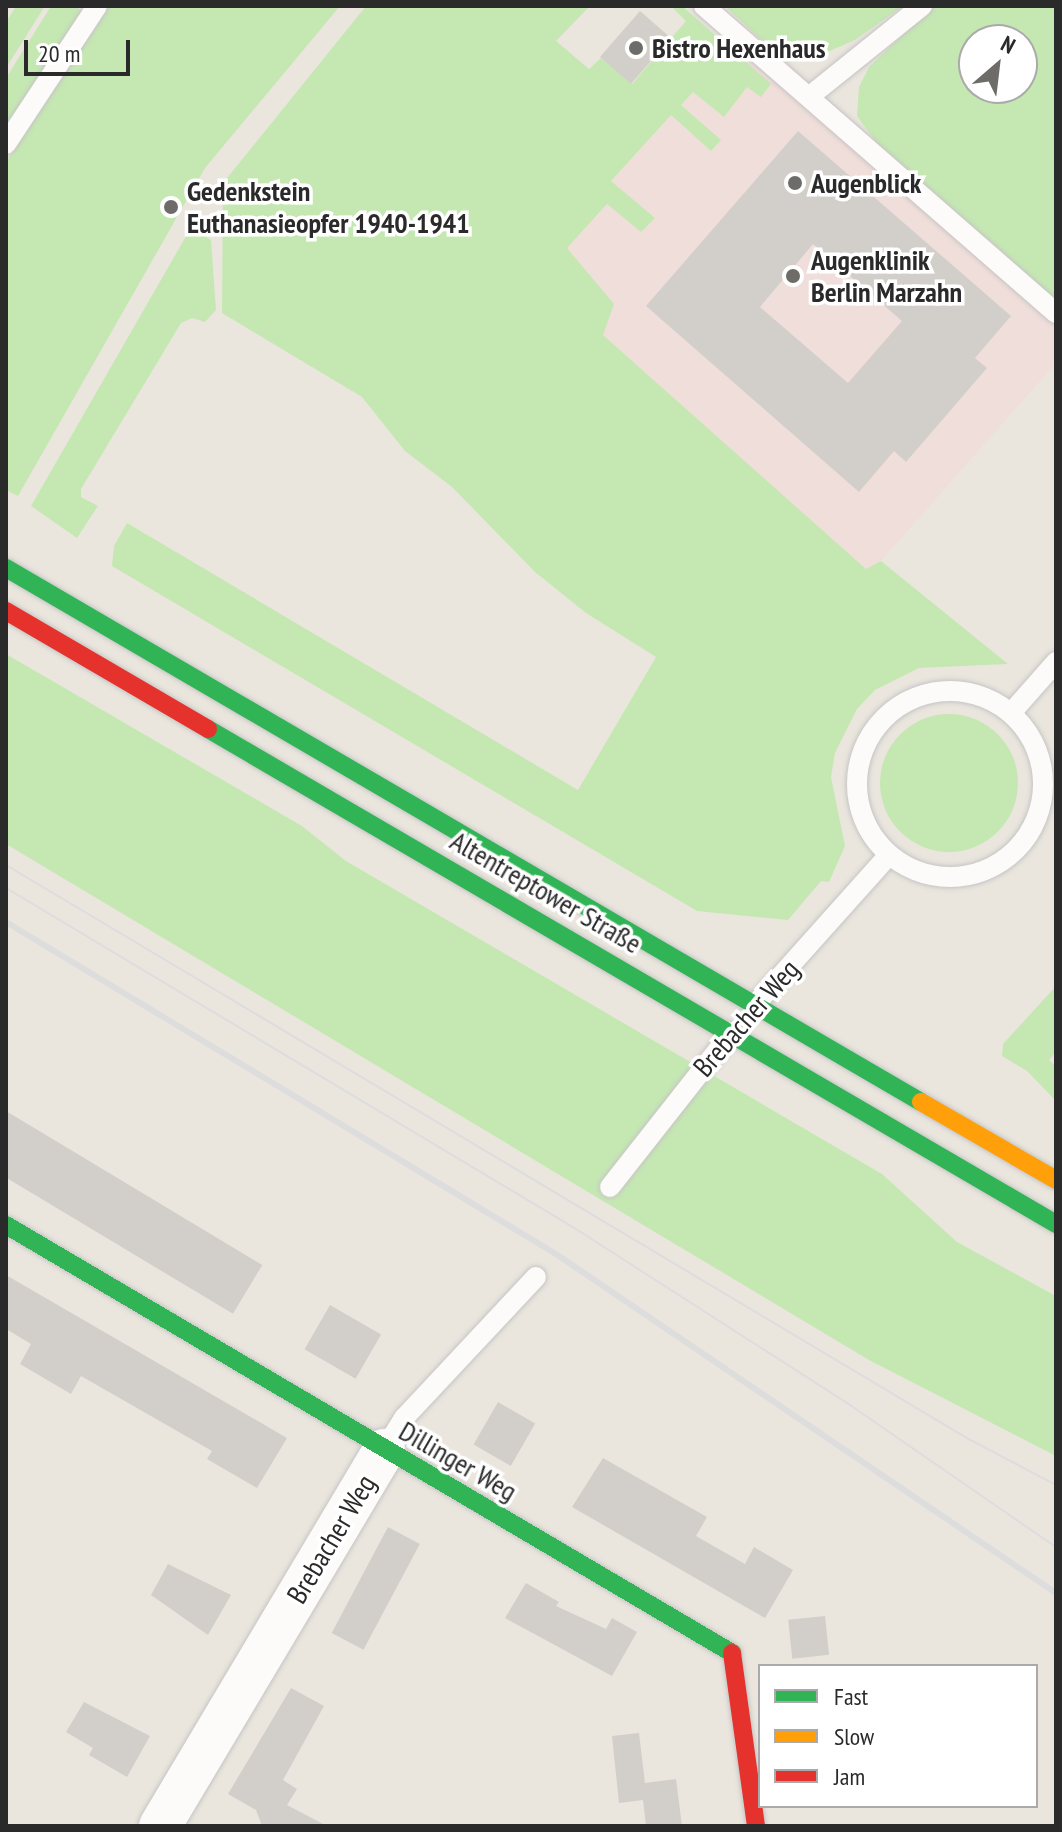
<!DOCTYPE html>
<html>
<head>
<meta charset="utf-8">
<style>
	body { margin:0 }
	#map { position:relative; width:1062px; height:1832px; overflow:hidden; background:#eae6de; font-family:"PT Sans Narrow",sans-serif }
	div>[style] { position:absolute }
	.medical>* { inset:0; background:#f0deda }
	.green>* { inset:0; background:#c5e8b3 }
	.round { border-radius:50% }
	.building>* { inset:0; background:#d2cfca; transform-origin:0 0 }
	.roads { filter:drop-shadow(0 0 2px #c6c5c4) drop-shadow(0 0 2px #c6c5c4) }
	.lane>* { height:20px; margin:-10px; padding:0 10px; transform-origin:10px; border-radius:10px; background:#fcfbfa }
	.lane>.ring { margin:-10px; padding:0; box-sizing:content-box; background:none; border:20px solid #fcfbfa; border-radius:50% }
	.street>* { height:42px; margin:-21px; padding:0 21px; transform-origin:21px; border-radius:21px; background:#fcfbfa }
	.fast>* { height:18px; margin:-9px; padding:0 9px; transform-origin:9px; border-radius:9px; background:#30b455 }
	.slow>* { height:18px; margin:-9px; padding:0 9px; transform-origin:9px; border-radius:9px; background:#ff9f0a }
	.jam>* { height:18px; margin:-9px; padding:0 9px; transform-origin:9px; border-radius:9px; background:#e5322d }
	.tram>* { height:2px; margin:-1px; padding:0 1px; transform-origin:1px; border-radius:1px; background:#ddddde }
	.rail>* { height:6px; margin:-3px; padding:0 3px; transform-origin:3px; border-radius:3px; background:#ddddde }
	.dots>* { width:22px; height:22px; translate:-50% -50%; box-sizing:border-box; border:4px solid #fff; border-radius:50% }
	span { translate:-50% -50%; white-space:nowrap; text-align:center; line-height:1.15; -webkit-text-stroke:7px #fff; paint-order:stroke }
	.poi-label { font-size:28px; color:#2a2a2a; font-weight:700 }
	.left { translate:0 -50%; text-align:left }
	.street-label { font-size:28px; color:#2a2a2a }
	.frame { position:absolute; inset:0; border:8px solid #2a2a2a; pointer-events:none }
	.legend { position:absolute; left:758px; top:1664px; width:280px; height:144px; box-sizing:border-box; background:#fff; border:2px solid #aaa; margin:0; padding:10px 14px; list-style:none; font-size:24px; color:#2a2a2a }
	.legend li { display:flex; align-items:center; gap:16px; height:40px }
	.legend b { width:40px; border:2px solid #aaa }
	.north { position:absolute; left:958px; top:24px; width:80px; height:80px; box-sizing:border-box; background:#fff; border:2px solid #aaa; border-radius:50%; rotate:28deg; font-size:22px; font-weight:700; line-height:32px; text-align:center; color:#2a2a2a }
	.north::after { content:''; display:block; margin:auto; width:28px; height:36px; background:#6d6c69; clip-path:polygon(50% 0,100% 100%,50% 72%,0 100%) }
	.scale { position:absolute; left:24px; top:40px; width:106px; height:36px; box-sizing:border-box; border:4px solid #2a2a2a; border-top:0; padding-left:10px; font-size:24px; line-height:28px; white-space:nowrap; color:#2a2a2a; -webkit-text-stroke:6px #fff; paint-order:stroke }
</style>
</head>
<body>
<div id="map">
	<div class="medical">
		<div style="clip-path:polygon(736px 18px,1056px 300px,1056px 363px,881px 561px,866px 570px,603px 335px,606px 318px,530px 251px)"></div>
	</div>
	<div class="green">
		<div style="clip-path:polygon(16px 6px,45px 6px,6px 68px,6px 22px)"></div>
		<div style="clip-path:polygon(51px 6px,75px 6px,84px 13px,6px 130px,6px 78px)"></div>
		<div style="clip-path:polygon(109px 6px,340px 6px,205px 168px,18px 496px,6px 490px,6px 162px)"></div>
		<div style="clip-path:polygon(366px 6px,590px 6px,556px 41px,589px 69px,601px 58px,632px 84px,686px 21px,671px 6px,682px 6px,771px 84px,761px 97px,747px 87px,724px 117px,693px 92px,681px 105px,721px 140px,711px 151px,671px 115px,611px 181px,655px 218px,641px 232px,607px 204px,567px 248px,614px 304px,603px 335px,866px 569px,881px 561px,1008px 664px,919px 668px,875px 690px,857px 709px,835px 753px,831px 777px,845px 846px,829px 882px,821px 881px,788px 920px,697px 911px,112px 566px,114px 546px,127px 523px,578px 790px,656px 657px,586px 613px,535px 572px,452px 487px,405px 451px,362px 397px,222px 313px,223px 183px)"></div>
		<div style="clip-path:polygon(725px 6px,903px 6px,855px 40px,816px 57px,786px 63px)"></div>
		<div style="clip-path:polygon(evenodd,933px 6px,1056px 6px,1056px 300px,876px 142px,857px 116px,859px 87px,869px 67px,933px 6px,974px 40px,1022px 40px,1022px 88px,974px 88px,974px 40px)"></div>
		<div style="clip-path:polygon(195px 228px,211px 240px,216px 310px,205px 322px,192px 318px,181px 323px,81px 489px,81px 497px,98px 506px,77px 538px,31px 506px,189px 231px)"></div>
		<div style="clip-path:polygon(6px 654px,302px 826px,346px 861px,882px 1174px,957px 1242px,1056px 1296px,1056px 1456px,869px 1360px,6px 844px)"></div>
		<div class="round" style="left:880px;top:714px;width:138px;height:138px"></div>
		<div style="clip-path:polygon(1056px 986px,1056px 1052px,1049px 1060px,1056px 1066px,1056px 1101px,1027px 1071px,1002px 1056px,1003px 1044px)"></div>
	</div>
	<div class="building">
		<div style="left:640px;top:11px;width:41px;height:61px;rotate:41deg"></div>
		<div style="clip-path:polygon(evenodd,798px 131px,1011px 316px,975px 358px,987px 368px,906px 462px,894px 451px,859px 492px,646px 306px,798px 131px,813px 244px,902px 321px,848px 383px,760px 307px,813px 244px)"></div>
		<div style="left:6px;top:1111px;width:299px;height:57px;rotate:31deg"></div>
		<div style="clip-path:polygon(6px 1275px,287px 1438px,257px 1488px,207px 1459px,212px 1451px,81px 1376px,71px 1394px,20px 1364px,31px 1344px,6px 1329px)"></div>
		<div style="left:330px;top:1305px;width:59px;height:51px;rotate:30deg"></div>
		<div style="left:498px;top:1402px;width:43px;height:49px;rotate:30deg"></div>
		<div style="clip-path:polygon(603px 1458px,707px 1517px,696px 1536px,745px 1564px,754px 1547px,793px 1570px,765px 1618px,572px 1507px)"></div>
		<div style="left:388px;top:1527px;width:36px;height:120px;rotate:28deg"></div>
		<div style="clip-path:polygon(168px 1564px,231px 1595px,208px 1635px,151px 1595px)"></div>
		<div style="clip-path:polygon(526px 1583px,559px 1602px,556px 1606px,606px 1629px,612px 1618px,637px 1632px,612px 1676px,505px 1618px)"></div>
		<div style="left:825px;top:1616px;width:39px;height:37px;rotate:84deg"></div>
		<div style="clip-path:polygon(291px 1688px,324px 1706px,283px 1780px,297px 1789px,287px 1805px,327px 1826px,262px 1826px,256px 1810px,228px 1794px)"></div>
		<div style="clip-path:polygon(84px 1702px,150px 1736px,127px 1777px,89px 1755px,93px 1748px,66px 1732px)"></div>
		<div style="clip-path:polygon(639px 1733px,645px 1783px,676px 1779px,682px 1826px,646px 1826px,643px 1800px,619px 1803px,612px 1736px)"></div>
	</div>
	<div class="roads">
		<div class="lane">
			<div style="left:704px;top:6px;width:467px;rotate:41.1deg"></div>
			<div style="left:810px;top:96px;width:144px;rotate:-38.8deg"></div>
			<div style="left:6px;top:144px;width:165px;rotate:-56.6deg"></div>
			<div class="ring" style="left:857px;top:691px;width:166px;height:166px"></div>
			<div style="left:1011px;top:713px;width:68px;rotate:-48.6deg"></div>
			<div style="left:753px;top:1007px;width:204px;rotate:-48.2deg"></div>
			<div style="left:610px;top:1187px;width:197px;rotate:-51.8deg"></div>
			<div style="left:384px;top:1450px;width:38px;rotate:-58deg"></div>
			<div style="left:404px;top:1418px;width:193px;rotate:-46.9deg"></div>
		</div>
		<div class="street">
			<div style="left:160px;top:1826px;width:438px;rotate:-59.2deg"></div>
		</div>
		<div class="fast">
			<div style="left:6px;top:568px;width:1059px;rotate:30.27deg"></div>
			<div style="left:208px;top:729px;width:982px;rotate:30.27deg"></div>
			<div style="left:6px;top:1225px;width:843px;rotate:30.52deg"></div>
		</div>
		<div class="slow">
			<div style="left:921px;top:1102px;width:156px;rotate:30deg"></div>
		</div>
		<div class="jam">
			<div style="left:6px;top:611px;width:234px;rotate:30.3deg"></div>
			<div style="left:732px;top:1653px;width:175px;rotate:82.1deg"></div>
		</div>
	</div>
	<div class="tram">
		<div style="left:6px;top:865px;width:1117px;rotate:30.81deg"></div>
		<div style="left:965px;top:1437px;width:103px;rotate:27.8deg"></div>
		<div style="left:6px;top:888px;width:664px;rotate:30.89deg"></div>
		<div style="left:576px;top:1229px;width:326px;rotate:32.7deg"></div>
		<div style="left:850px;top:1405px;width:250px;rotate:34.6deg"></div>
	</div>
	<div class="rail">
		<div style="left:6px;top:922px;width:642px;rotate:31.12deg"></div>
		<div style="left:556px;top:1254px;width:604px;rotate:34.14deg"></div>
	</div>
	<div class="dots">
		<div style="left:636px;top:48px;background:#6d6c69"></div>
		<div style="left:795px;top:183px;background:#6d6c69"></div>
		<div style="left:171px;top:207px;background:#6d6c69"></div>
		<div style="left:793px;top:276px;background:#6d6c69"></div>
	</div>
	<div class="poi-label">
		<span class="left" style="left:652px;top:48px">Bistro Hexenhaus</span>
		<span class="left" style="left:811px;top:183px">Augenblick</span>
		<span class="left" style="left:187px;top:207px">Gedenkstein<br>Euthanasieopfer 1940-1941</span>
		<span class="left" style="left:811px;top:276px">Augenklinik<br>Berlin Marzahn</span>
	</div>
	<div class="street-label">
		<span style="left:546px;top:892px;rotate:30deg">Altentreptower Straße</span>
		<span style="left:746px;top:1018px;rotate:-49deg">Brebacher Weg</span>
		<span style="left:458px;top:1461px;rotate:30deg">Dillinger Weg</span>
		<span style="left:331px;top:1539px;rotate:-59deg">Brebacher Weg</span>
	</div>
	<div class="frame"></div>
	<ul class="legend">
	<li><b style="height:10px;background:#30b455"></b>Fast</li>
	<li><b style="height:10px;background:#ff9f0a"></b>Slow</li>
	<li><b style="height:10px;background:#e5322d"></b>Jam</li>
	</ul>
	<div class="north">N</div>
	<div class="scale">20 m</div>
</div>
</body>
</html>
